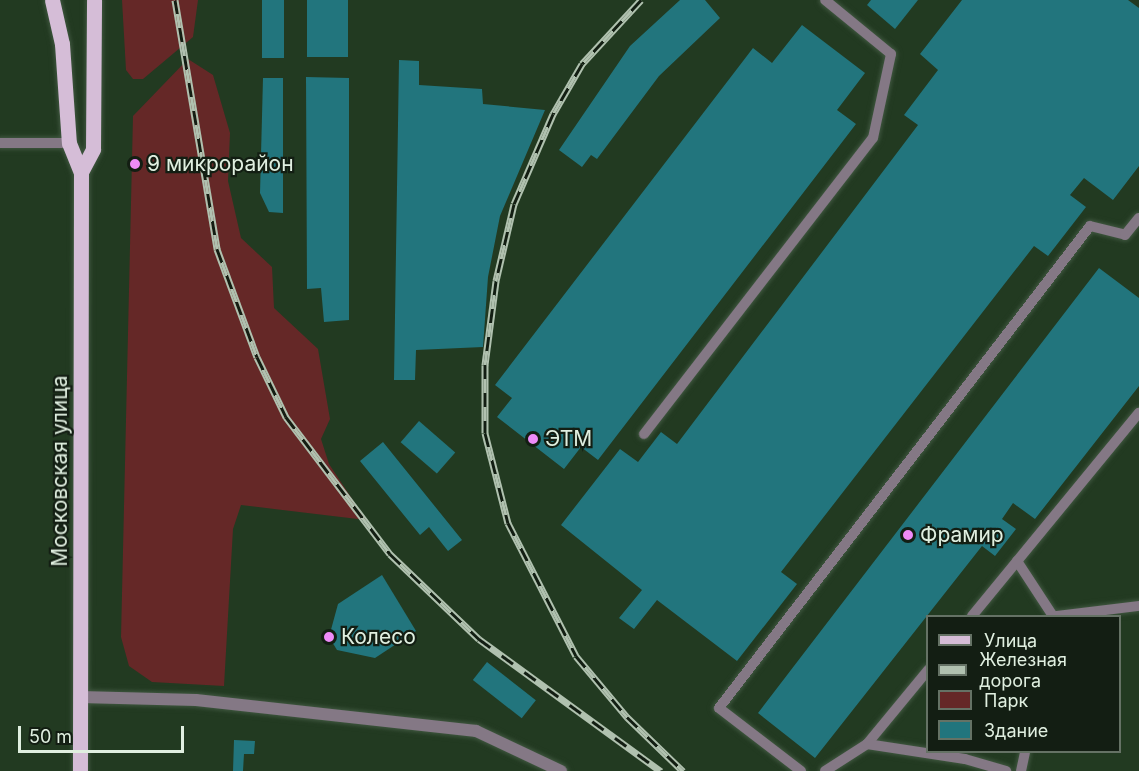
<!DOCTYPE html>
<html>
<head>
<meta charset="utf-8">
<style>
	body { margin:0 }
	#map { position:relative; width:1139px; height:771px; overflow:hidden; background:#223a21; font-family:Inter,sans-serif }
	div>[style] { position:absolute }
	.green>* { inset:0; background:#652827 }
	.building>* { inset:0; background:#22757d; transform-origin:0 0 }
	.roads { filter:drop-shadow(0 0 2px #405740) drop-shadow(0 0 2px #405740) }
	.lane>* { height:10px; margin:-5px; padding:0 5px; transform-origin:5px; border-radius:5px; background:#847885 }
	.street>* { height:12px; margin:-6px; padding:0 6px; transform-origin:6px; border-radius:6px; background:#847885 }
	.primary>* { height:15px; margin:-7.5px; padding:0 7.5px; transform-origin:7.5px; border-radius:7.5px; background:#d5bdd7 }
	.rail>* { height:7px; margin-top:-3.5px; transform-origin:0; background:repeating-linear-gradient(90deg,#131e13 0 14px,#b0c1af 0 28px); box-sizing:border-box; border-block:2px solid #b0c1af }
	.dots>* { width:16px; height:16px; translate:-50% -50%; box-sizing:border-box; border:3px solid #131e13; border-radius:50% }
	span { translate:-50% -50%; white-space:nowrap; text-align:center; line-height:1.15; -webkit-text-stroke:4.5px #131e13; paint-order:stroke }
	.poi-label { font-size:21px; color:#e0efe0 }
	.left { translate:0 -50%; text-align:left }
	.street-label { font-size:21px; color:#e0efe0 }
	.legend { position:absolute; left:926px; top:615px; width:195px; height:138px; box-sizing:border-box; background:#131e13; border:2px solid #657265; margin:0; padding:8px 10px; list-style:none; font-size:18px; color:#e0efe0 }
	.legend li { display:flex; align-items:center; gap:12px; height:30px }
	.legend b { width:30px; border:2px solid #657265 }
	.scale { position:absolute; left:18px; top:726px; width:166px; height:27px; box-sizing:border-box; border:3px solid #e0efe0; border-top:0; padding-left:8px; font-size:18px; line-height:21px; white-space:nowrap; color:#e0efe0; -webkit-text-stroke:4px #131e13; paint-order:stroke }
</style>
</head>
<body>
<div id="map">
	<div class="green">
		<div style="clip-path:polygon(122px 0,198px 0,193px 37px,143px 79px,133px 79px,126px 70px)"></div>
		<div style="clip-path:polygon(188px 59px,213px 75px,230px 133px,228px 181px,241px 238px,272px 267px,274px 308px,318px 349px,330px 419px,321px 439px,329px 464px,366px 520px,241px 505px,233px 529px,224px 686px,152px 682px,129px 666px,121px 637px,133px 116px)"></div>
	</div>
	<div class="building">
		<div style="left:262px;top:0;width:22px;height:58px"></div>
		<div style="left:307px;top:0;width:41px;height:57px"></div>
		<div style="clip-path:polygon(680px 0,705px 0,720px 18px,659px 76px,597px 159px,591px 155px,582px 167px,559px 150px,630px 46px)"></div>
		<div style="clip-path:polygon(871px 0,918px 0,895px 29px,867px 5px)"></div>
		<div style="clip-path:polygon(962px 0,1128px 0,1139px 8px,1139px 166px,1113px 200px,1084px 178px,1070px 195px,1086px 207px,1048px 256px,1034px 246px,781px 572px,797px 584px,737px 661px,657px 600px,634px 629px,619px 618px,642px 590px,561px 525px,620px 449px,638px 462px,661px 432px,677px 444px,918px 125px,904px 115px,938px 70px,920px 54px)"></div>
		<div style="clip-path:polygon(802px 25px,865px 73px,837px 110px,856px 124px,598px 460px,581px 447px,564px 469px,497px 417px,512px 398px,495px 385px,753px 48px,772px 63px)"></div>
		<div style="clip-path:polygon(399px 60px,419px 61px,419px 85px,482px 89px,483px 104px,545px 110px,500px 216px,488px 277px,483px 347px,416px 350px,415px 380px,394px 380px)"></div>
		<div style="clip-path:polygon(306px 77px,349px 78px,349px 320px,324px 322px,321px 288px,307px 289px)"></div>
		<div style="clip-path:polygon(263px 78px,283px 78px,283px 213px,269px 212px,260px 193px)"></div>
		<div style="clip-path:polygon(1099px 268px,1139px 298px,1139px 386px,1035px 519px,1013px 503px,1002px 519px,1016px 529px,995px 556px,982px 546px,815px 758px,758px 713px)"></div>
		<div style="left:419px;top:421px;width:48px;height:28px;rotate:41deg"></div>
		<div style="clip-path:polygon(383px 442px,462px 540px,448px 551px,429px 527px,420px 535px,360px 461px)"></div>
		<div style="clip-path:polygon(382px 575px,416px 631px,375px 658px,337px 650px,329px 637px,338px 604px)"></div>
		<div style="left:487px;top:662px;width:62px;height:23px;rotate:38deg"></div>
		<div style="clip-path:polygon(234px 740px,255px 741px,254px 754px,244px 754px,243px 771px,233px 771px)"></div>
	</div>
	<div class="roads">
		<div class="lane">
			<div style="left:0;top:143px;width:69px"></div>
			<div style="left:644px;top:434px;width:374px;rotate:-52.3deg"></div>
			<div style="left:873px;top:138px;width:86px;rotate:-77.9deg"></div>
			<div style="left:891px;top:54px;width:85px;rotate:-140.7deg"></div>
			<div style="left:1017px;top:561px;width:66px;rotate:56.8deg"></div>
			<div style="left:972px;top:616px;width:263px;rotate:-50.6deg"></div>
			<div style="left:1057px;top:616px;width:83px;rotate:-7deg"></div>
			<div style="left:867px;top:744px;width:96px;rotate:-50.5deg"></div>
			<div style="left:801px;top:771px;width:103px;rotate:-142.5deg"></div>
			<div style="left:719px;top:708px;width:608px;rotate:-52.41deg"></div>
			<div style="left:1090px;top:226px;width:36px;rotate:14deg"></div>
			<div style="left:1125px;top:235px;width:22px;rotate:-51deg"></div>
			<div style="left:825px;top:771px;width:50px;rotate:-32.7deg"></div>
			<div style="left:867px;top:744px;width:99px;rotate:8.7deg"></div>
			<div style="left:965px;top:759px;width:43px;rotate:16.3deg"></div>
			<div style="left:1021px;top:771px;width:19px;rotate:-78deg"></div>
		</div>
		<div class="street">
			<div style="left:80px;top:697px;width:116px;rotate:1.5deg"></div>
			<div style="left:196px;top:700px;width:282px;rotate:6.3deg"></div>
			<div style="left:476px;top:731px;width:94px;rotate:25.2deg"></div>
		</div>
		<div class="primary">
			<div style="left:52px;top:0;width:45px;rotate:77.2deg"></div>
			<div style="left:62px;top:44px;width:99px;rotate:86deg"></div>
			<div style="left:69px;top:143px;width:31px;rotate:68deg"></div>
			<div style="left:81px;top:172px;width:599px;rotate:90.1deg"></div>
			<div style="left:81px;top:172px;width:26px;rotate:-62deg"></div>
			<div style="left:93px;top:149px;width:149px;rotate:-89.6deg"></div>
		</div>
	</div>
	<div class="rail">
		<div style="left:175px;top:0;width:253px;rotate:80.4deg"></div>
		<div style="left:217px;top:249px;width:115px;rotate:69.7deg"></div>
		<div style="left:257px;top:357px;width:67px;rotate:64.2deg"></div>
		<div style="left:286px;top:417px;width:172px;rotate:52.8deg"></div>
		<div style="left:390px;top:554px;width:123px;rotate:43.7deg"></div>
		<div style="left:479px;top:639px;width:225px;rotate:36deg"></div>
		<div style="left:641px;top:0;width:87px;rotate:132.7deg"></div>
		<div style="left:582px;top:64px;width:58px;rotate:120.1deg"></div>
		<div style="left:553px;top:114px;width:98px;rotate:113.4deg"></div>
		<div style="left:514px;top:204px;width:79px;rotate:103.2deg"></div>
		<div style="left:496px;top:281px;width:85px;rotate:97.5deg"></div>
		<div style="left:485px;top:365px;width:68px;rotate:90deg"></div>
		<div style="left:485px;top:433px;width:93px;rotate:75.7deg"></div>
		<div style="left:508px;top:523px;width:149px;rotate:62.9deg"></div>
		<div style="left:576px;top:656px;width:80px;rotate:50.1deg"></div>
		<div style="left:627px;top:717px;width:78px;rotate:44deg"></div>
	</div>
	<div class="dots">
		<div style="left:135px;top:164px;background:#ee8bf8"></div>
		<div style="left:533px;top:439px;background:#ee8bf8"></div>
		<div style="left:908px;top:535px;background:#ee8bf8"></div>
		<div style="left:329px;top:637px;background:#ee8bf8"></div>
	</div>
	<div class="poi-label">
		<span class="left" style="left:147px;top:164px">9 микрорайон</span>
		<span class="left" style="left:545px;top:439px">ЭТМ</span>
		<span class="left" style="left:920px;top:535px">Фрамир</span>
		<span class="left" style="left:341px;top:637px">Колесо</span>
	</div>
	<div class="street-label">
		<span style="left:60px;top:471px;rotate:-90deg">Московская улица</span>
	</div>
	<ul class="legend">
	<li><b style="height:8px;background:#d5bdd7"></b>Улица</li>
	<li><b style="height:8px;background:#b0c1af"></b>Железная дорога</li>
	<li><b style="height:16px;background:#652827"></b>Парк</li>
	<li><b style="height:16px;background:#22757d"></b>Здание</li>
	</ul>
	<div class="scale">50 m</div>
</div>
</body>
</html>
